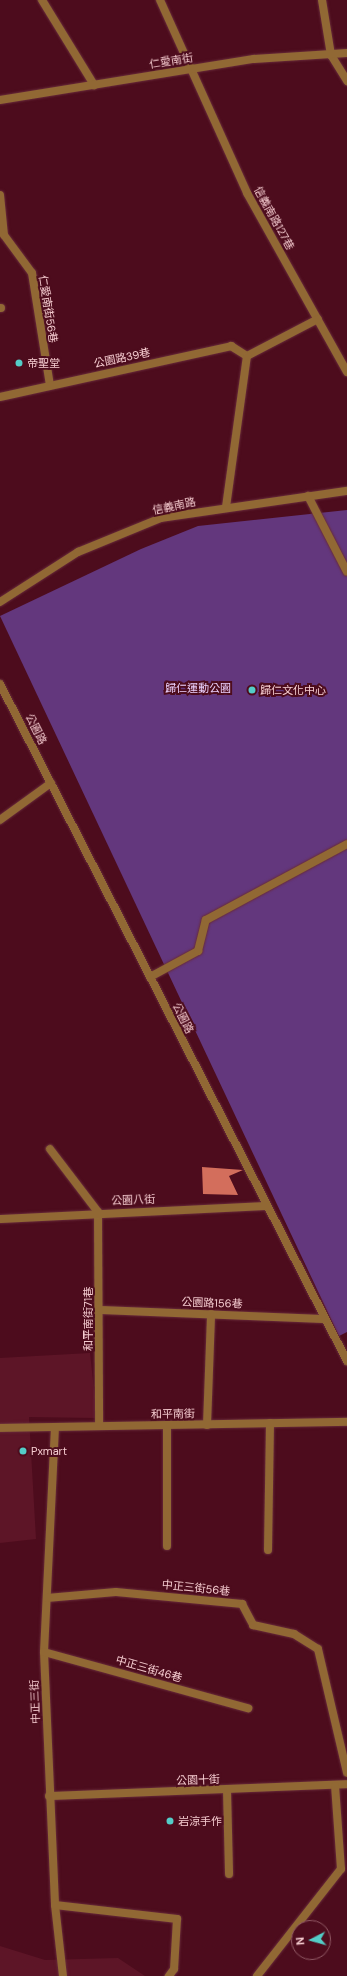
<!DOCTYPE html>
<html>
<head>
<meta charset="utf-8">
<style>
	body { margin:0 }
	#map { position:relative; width:347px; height:1976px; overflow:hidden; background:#4d0c1d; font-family:"DM Sans","Noto Sans TC",sans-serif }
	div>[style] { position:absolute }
	.built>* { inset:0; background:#5d1527 }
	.green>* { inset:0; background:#63377d }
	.building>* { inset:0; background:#d36e5c }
	.roads { filter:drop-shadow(0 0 1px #682b3a) drop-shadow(0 0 1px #682b3a) }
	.lane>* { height:8px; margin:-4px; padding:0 4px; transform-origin:4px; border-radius:4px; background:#916834 }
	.street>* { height:8px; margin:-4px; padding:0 4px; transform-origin:4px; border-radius:4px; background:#916834 }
	.dots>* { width:11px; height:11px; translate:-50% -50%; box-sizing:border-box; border:2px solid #4d0c1d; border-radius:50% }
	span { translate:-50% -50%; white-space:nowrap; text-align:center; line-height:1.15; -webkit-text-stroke:4px #4d0c1d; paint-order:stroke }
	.street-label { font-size:11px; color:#f6cdd1 }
	.poi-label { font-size:11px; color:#f6cdd1 }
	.left { translate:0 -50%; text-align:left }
	.park-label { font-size:11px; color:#ebd1fd }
	.north { position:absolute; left:291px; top:1920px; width:40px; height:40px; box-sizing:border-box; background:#4d0c1d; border:1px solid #915965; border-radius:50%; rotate:264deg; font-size:11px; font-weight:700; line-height:16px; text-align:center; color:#f6cdd1 }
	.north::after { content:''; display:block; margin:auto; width:14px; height:18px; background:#54cdc8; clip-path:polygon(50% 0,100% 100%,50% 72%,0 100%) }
</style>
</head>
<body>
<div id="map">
	<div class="built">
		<div style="clip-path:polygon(90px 1353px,97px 1418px,29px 1417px,36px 1539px,0 1543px,0 1358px)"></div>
		<div style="clip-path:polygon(0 1946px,45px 1960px,118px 1958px,145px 1976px,0 1976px)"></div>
	</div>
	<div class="green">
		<div style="clip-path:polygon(347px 510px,347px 1332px,339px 1336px,0 616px,141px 549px,198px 526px)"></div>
	</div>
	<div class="building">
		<div style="clip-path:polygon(202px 1167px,243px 1170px,229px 1176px,238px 1195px,203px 1194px)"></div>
	</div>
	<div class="roads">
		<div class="lane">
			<div style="left:42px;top:0;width:100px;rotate:58.5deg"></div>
			<div style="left:160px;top:0;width:212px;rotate:65.7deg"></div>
			<div style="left:247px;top:193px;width:205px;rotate:60.8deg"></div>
			<div style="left:331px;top:55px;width:31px;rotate:58deg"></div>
			<div style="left:0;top:195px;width:40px;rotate:84.3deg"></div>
			<div style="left:4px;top:235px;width:47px;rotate:53.6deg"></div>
			<div style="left:32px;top:273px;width:114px;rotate:80.9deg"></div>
			<div style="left:0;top:308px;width:1px"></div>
			<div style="left:247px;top:356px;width:80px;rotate:-27.5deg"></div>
			<div style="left:0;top:397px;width:237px;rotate:-12.4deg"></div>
			<div style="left:231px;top:346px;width:19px;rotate:32deg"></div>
			<div style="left:308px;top:496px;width:85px;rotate:62.8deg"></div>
			<div style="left:226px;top:507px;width:152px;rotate:-82.1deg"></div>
			<div style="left:0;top:820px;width:63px;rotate:-36deg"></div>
			<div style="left:150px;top:977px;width:55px;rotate:-28.4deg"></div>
			<div style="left:198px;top:951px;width:32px;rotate:-76deg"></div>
			<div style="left:206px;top:920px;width:160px;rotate:-28.3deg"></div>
			<div style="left:50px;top:1149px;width:79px;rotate:52.7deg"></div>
			<div style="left:98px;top:1212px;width:214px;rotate:89.7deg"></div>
			<div style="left:0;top:1219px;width:267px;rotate:-2.8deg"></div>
			<div style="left:99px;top:1310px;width:226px;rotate:2.3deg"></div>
			<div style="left:167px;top:1425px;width:121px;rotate:90deg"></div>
			<div style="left:207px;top:1425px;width:111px;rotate:-87.9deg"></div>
			<div style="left:55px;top:1427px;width:225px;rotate:92.8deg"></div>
			<div style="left:44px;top:1652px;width:253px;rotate:87.5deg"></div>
			<div style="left:55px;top:1905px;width:71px;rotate:83.6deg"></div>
			<div style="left:268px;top:1550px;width:127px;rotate:-89.1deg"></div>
			<div style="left:47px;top:1598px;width:69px;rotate:-5deg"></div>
			<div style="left:116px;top:1592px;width:127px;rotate:5.4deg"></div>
			<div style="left:242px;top:1604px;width:24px;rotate:62deg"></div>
			<div style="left:253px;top:1625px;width:42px;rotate:12.4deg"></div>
			<div style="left:294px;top:1634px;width:28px;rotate:32deg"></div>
			<div style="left:318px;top:1649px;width:127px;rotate:76.8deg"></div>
			<div style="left:44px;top:1652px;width:212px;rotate:15.4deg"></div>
			<div style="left:227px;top:1790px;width:84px;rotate:88.6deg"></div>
			<div style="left:49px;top:1796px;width:298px;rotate:-2.3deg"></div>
			<div style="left:55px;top:1905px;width:123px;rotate:6.5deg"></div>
			<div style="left:177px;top:1919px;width:50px;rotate:93.4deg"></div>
			<div style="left:174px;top:1969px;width:9px;rotate:126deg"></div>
			<div style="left:257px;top:1976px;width:136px;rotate:-51.9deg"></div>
			<div style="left:341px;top:1869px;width:83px;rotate:-94.1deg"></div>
		</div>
		<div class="street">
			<div style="left:322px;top:0;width:56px;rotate:80.7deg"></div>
			<div style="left:0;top:100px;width:257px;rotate:-9.2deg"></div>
			<div style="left:254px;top:59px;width:93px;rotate:-3.7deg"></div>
			<div style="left:0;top:602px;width:93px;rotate:-32.7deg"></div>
			<div style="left:78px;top:552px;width:90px;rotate:-22.3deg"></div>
			<div style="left:161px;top:518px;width:188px;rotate:-8.3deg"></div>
			<div style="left:0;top:684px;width:761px;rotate:62.86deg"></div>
			<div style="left:0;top:1428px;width:347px;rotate:-1deg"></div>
		</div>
	</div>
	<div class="dots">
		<div style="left:19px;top:363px;background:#54cdc8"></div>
		<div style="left:252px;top:690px;background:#54cdc8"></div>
		<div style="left:23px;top:1451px;background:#54cdc8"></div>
		<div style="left:170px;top:1821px;background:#54cdc8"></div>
	</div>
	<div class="street-label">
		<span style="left:171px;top:61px;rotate:-9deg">仁愛南街</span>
		<span style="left:274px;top:218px;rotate:61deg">信義南路127巷</span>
		<span style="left:48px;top:309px;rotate:81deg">仁愛南街56巷</span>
		<span style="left:122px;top:358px;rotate:-12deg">公園路39巷</span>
		<span style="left:174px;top:506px;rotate:-12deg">信義南路</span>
		<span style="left:36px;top:729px;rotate:63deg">公園路</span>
		<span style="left:183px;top:1018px;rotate:63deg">公園路</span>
		<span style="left:133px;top:1200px;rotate:-2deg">公園八街</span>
		<span style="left:212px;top:1303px;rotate:2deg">公園路156巷</span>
		<span style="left:88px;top:1319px;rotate:-90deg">和平南街71巷</span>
		<span style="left:173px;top:1414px;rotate:-1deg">和平南街</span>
		<span style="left:196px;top:1588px;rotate:6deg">中正三街56巷</span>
		<span style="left:149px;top:1669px;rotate:16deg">中正三街46巷</span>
		<span style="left:35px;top:1702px;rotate:-92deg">中正三街</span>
		<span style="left:198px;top:1780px;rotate:-2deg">公園十街</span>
	</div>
	<div class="poi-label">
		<span class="left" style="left:27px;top:363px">帝聖堂</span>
		<span class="left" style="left:260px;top:690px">歸仁文化中心</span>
		<span class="left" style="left:31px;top:1451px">Pxmart</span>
		<span class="left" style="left:178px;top:1821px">岩涼手作</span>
	</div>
	<div class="park-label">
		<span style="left:198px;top:688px">歸仁運動公園</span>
	</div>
	<div class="north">N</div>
</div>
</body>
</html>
